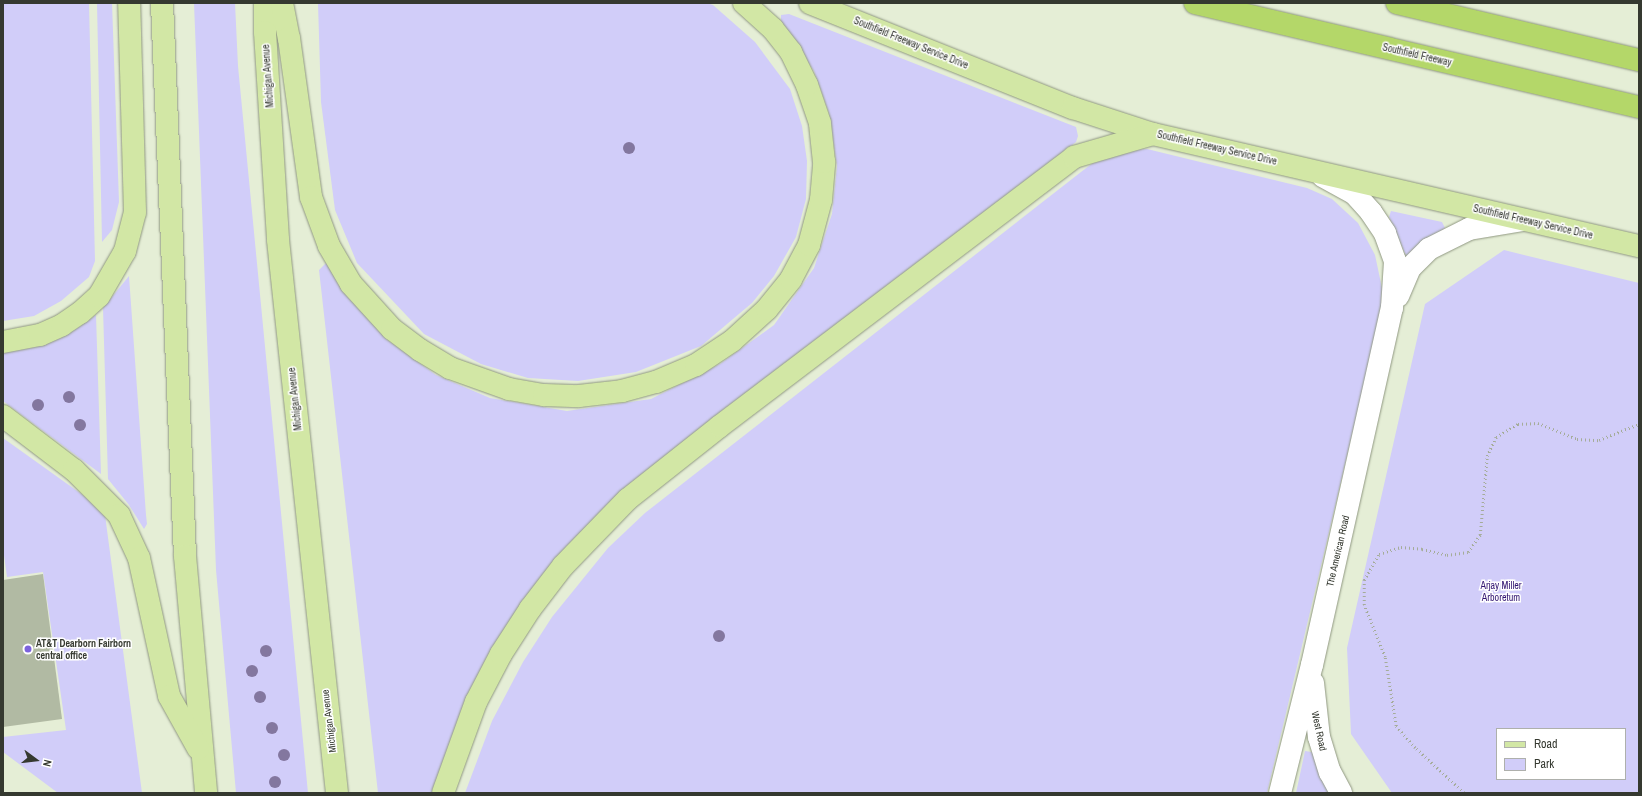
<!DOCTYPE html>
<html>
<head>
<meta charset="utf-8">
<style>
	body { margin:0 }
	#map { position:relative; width:1642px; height:796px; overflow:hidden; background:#e5eed6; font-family:"Archivo Narrow",sans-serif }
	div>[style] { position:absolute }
	.green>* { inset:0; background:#d1cdf9 }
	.building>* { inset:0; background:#b1baa3 }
	.path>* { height:2.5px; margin-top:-1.25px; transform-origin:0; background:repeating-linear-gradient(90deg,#a5ac99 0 1px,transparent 0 4px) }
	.roads { filter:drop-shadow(0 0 1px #909882) drop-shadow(0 0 1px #909882) }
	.minor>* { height:22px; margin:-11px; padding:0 11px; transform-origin:11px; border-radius:11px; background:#fff }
	.primary>* { height:22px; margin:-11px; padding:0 11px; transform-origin:11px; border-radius:11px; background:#d2e7a5 }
	.motorway>* { height:22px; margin:-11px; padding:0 11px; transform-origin:11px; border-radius:11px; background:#b4d769 }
	.trees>* { width:12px; height:12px; margin:-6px; border-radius:50%; background:#83779f }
	.dots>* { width:11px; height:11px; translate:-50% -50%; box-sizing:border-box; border:2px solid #fff; border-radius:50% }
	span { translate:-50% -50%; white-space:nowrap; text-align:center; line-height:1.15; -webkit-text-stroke:3px #fff; paint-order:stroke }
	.street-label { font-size:10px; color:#353930 }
	.park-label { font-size:10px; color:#331672 }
	.poi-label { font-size:10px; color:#353930; font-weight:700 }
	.left { translate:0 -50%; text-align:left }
	.frame { position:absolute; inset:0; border:4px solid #353930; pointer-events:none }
	.legend { position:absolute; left:1496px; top:728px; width:130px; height:52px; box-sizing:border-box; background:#fff; border:1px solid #aeb0ac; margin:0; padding:5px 7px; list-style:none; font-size:12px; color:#353930 }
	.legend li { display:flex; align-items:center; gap:8px; height:20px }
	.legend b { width:20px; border:1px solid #aeb0ac }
	.north { position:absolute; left:16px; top:740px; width:40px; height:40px; -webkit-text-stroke:3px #fff; paint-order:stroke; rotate:105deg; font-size:11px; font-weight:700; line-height:16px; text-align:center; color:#353930 }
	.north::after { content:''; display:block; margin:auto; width:14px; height:18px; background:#353930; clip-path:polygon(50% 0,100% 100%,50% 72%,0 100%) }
</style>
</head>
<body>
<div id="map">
	<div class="green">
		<div style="clip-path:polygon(3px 3px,89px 3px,95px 261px,89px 277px,61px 301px,34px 316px,3px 321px)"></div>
		<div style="clip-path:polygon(97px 3px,112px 3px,119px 202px,112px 230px,102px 242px)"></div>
		<div style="clip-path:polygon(194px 3px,235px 3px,238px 66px,308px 793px,236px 793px,216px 570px)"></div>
		<div style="clip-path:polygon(318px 3px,707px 3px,713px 5px,755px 42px,790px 89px,802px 126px,807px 161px,806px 199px,796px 237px,774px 276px,752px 303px,701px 346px,636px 372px,578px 381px,528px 378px,481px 364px,424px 334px,357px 263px,335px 210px,321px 102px)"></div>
		<div style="clip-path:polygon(789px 14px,1076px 127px,1078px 136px,1076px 142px,617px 499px,551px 569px,438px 793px,378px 793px,319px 270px,328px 261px,349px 297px,386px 339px,436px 375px,490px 398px,567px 411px,651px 399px,720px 364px,774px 325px,814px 268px,832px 214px,837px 166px,829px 113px,814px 71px,781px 24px,781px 15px)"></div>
		<div style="clip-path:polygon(1147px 149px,1307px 188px,1332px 199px,1358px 223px,1375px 255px,1382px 288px,1381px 313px,1267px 793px,465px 793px,492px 721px,523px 662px,552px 617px,608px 548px,645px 513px,1081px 172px,1102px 156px,1116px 151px)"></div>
		<div style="clip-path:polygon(1391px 211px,1442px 222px,1445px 228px,1410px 256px,1406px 256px,1389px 217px)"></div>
		<div style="clip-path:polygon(evenodd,1504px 250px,1639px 283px,1639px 793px,1392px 793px,1351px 734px,1347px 648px,1425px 304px,1504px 250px,1497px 729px,1625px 729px,1625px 779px,1497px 779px,1497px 729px)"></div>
		<div style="clip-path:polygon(129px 276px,146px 515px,147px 524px,144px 529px,129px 505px,108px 479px,103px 308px)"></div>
		<div style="clip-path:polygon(96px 315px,101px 474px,3px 401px,3px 352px,77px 328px)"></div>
		<div style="clip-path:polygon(3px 438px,94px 503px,105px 515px,142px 793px,58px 793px,3px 752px,3px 737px,66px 730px,43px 572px,7px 577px,3px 548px)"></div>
		<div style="clip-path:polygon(1305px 751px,1318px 753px,1331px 793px,1296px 793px)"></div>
	</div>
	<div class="building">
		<div style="clip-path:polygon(43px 574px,62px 719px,3px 727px,3px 580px)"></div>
	</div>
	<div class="path">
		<div style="left:1464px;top:793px;width:67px;rotate:-137.4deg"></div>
		<div style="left:1415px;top:748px;width:29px;rotate:-131deg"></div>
		<div style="left:1396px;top:726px;width:70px;rotate:-99.1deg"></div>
		<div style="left:1385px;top:657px;width:56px;rotate:-112deg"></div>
		<div style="left:1364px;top:605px;width:25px;rotate:-90deg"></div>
		<div style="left:1364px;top:580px;width:30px;rotate:-60deg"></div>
		<div style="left:1379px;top:554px;width:23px;rotate:-18deg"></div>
		<div style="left:1401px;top:547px;width:21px;rotate:5deg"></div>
		<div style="left:1422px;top:549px;width:26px;rotate:13deg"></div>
		<div style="left:1447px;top:555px;width:21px;rotate:-8deg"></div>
		<div style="left:1468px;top:552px;width:21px;rotate:-55deg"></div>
		<div style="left:1480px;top:535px;width:79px;rotate:-84.9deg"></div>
		<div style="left:1487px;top:456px;width:21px;rotate:-65deg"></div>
		<div style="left:1496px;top:437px;width:26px;rotate:-31deg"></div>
		<div style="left:1518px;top:424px;width:20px;rotate:-3deg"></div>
		<div style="left:1538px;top:423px;width:42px;rotate:22.3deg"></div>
		<div style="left:1577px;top:439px;width:22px;rotate:3deg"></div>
		<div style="left:1599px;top:440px;width:43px;rotate:-21.8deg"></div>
	</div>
	<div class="roads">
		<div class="minor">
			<div style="left:1398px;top:296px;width:30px;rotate:-67deg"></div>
			<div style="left:1410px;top:268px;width:27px;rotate:-45deg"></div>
			<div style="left:1429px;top:249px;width:45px;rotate:-26.6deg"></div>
			<div style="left:1469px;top:229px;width:55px;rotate:-9.5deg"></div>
			<div style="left:1313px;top:683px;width:54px;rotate:83.7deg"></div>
			<div style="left:1319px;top:737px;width:37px;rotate:73deg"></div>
			<div style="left:1330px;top:772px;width:24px;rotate:62deg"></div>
			<div style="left:1280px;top:793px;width:132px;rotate:-76deg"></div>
			<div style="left:1312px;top:665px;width:366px;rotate:-77.4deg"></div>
			<div style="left:1392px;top:308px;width:47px;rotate:-86.3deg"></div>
			<div style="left:1395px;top:261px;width:30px;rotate:-110deg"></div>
			<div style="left:1385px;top:233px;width:25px;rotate:-124deg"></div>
			<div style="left:1371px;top:212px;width:24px;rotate:-132deg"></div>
			<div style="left:1355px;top:194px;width:37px;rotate:-151deg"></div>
		</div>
		<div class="primary">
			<div style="left:162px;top:3px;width:553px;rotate:87.62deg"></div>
			<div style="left:185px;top:556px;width:238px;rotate:84.9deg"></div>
			<div style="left:265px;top:3px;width:29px;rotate:90deg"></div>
			<div style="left:265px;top:32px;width:208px;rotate:86.4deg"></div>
			<div style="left:278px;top:240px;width:556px;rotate:83.91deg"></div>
			<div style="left:282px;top:3px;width:36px;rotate:79deg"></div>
			<div style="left:289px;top:38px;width:161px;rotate:82.1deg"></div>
			<div style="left:311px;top:197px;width:52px;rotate:69.8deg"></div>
			<div style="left:329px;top:246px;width:44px;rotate:59.9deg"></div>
			<div style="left:351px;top:284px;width:61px;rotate:47.7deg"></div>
			<div style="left:392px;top:329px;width:35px;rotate:37deg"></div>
			<div style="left:420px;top:350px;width:35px;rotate:31deg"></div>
			<div style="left:450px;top:368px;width:63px;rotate:19.6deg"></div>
			<div style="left:509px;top:389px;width:36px;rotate:10deg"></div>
			<div style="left:544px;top:395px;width:35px;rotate:2deg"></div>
			<div style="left:579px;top:396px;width:43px;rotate:-6.6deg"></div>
			<div style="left:622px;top:391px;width:35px;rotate:-15deg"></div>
			<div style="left:656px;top:382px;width:43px;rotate:-23deg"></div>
			<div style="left:696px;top:365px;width:43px;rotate:-33.7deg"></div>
			<div style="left:732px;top:341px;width:47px;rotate:-42.4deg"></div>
			<div style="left:767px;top:309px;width:38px;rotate:-51deg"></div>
			<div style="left:791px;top:279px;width:38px;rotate:-62deg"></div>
			<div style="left:809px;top:245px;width:47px;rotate:-75.1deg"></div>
			<div style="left:821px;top:200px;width:38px;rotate:-85deg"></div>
			<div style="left:824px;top:162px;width:39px;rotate:-96deg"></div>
			<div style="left:820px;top:123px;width:40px;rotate:-108.9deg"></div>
			<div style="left:807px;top:85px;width:37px;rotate:-116deg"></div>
			<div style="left:791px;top:52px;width:29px;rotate:-128deg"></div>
			<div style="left:773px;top:29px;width:39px;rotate:-138deg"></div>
			<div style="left:810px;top:3px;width:283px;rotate:21.8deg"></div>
			<div style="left:1073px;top:108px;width:84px;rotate:18deg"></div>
			<div style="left:1153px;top:134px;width:499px;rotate:13deg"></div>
			<div style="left:3px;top:342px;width:38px;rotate:-11deg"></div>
			<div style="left:40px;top:335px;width:24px;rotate:-24deg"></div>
			<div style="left:62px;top:325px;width:22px;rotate:-34deg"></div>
			<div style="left:80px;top:313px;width:25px;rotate:-42deg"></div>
			<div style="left:99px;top:296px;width:52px;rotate:-60deg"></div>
			<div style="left:125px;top:251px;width:40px;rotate:-75.6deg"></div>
			<div style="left:135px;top:212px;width:209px;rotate:-91.6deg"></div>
			<div style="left:3px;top:416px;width:89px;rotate:37.3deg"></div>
			<div style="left:74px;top:470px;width:64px;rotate:45deg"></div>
			<div style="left:119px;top:515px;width:47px;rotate:65.1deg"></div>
			<div style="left:139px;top:558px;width:141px;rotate:77.7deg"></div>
			<div style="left:169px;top:696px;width:60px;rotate:60.9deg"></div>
			<div style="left:443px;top:793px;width:97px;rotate:-70.1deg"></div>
			<div style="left:476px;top:702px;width:54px;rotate:-62.5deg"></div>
			<div style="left:501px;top:654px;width:54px;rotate:-57.2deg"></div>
			<div style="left:530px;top:609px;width:54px;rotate:-52.5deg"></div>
			<div style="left:563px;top:566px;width:93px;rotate:-45.9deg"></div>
			<div style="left:628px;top:499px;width:117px;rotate:-38.4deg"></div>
			<div style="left:720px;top:426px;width:445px;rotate:-37.2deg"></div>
			<div style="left:1074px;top:157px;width:82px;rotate:-16.2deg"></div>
		</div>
		<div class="motorway">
			<div style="left:1195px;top:3px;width:456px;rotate:13.2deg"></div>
			<div style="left:1397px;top:3px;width:249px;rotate:13.3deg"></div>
		</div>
	</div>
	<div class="trees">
		<div style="left:629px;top:148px"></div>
		<div style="left:69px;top:397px"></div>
		<div style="left:38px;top:405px"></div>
		<div style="left:80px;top:425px"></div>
		<div style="left:719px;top:636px"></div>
		<div style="left:266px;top:651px"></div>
		<div style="left:252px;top:671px"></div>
		<div style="left:260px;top:697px"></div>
		<div style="left:272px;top:728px"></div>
		<div style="left:284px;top:755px"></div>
		<div style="left:275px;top:782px"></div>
	</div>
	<div class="dots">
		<div style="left:28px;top:649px;background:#7c62dd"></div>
	</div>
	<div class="street-label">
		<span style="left:911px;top:43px;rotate:22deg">Southfield Freeway Service Drive</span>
		<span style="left:1417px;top:55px;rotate:13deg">Southfield Freeway</span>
		<span style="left:268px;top:76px;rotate:-94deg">Michigan Avenue</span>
		<span style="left:1217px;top:148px;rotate:13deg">Southfield Freeway Service Drive</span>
		<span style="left:1533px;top:222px;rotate:13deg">Southfield Freeway Service Drive</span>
		<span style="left:295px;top:399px;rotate:-96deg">Michigan Avenue</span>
		<span style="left:1338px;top:551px;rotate:-77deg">The American Road</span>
		<span style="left:329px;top:721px;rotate:-97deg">Michigan Avenue</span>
		<span style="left:1319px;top:731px;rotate:78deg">West Road</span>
	</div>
	<div class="park-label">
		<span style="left:1501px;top:591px">Arjay Miller<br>Arboretum</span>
	</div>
	<div class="poi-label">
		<span class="left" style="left:36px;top:649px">AT&amp;T Dearborn Fairborn<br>central office</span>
	</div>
	<div class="frame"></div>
	<ul class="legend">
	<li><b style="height:5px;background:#d2e7a5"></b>Road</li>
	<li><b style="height:11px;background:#d1cdf9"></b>Park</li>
	</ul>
	<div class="north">N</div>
</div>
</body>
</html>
